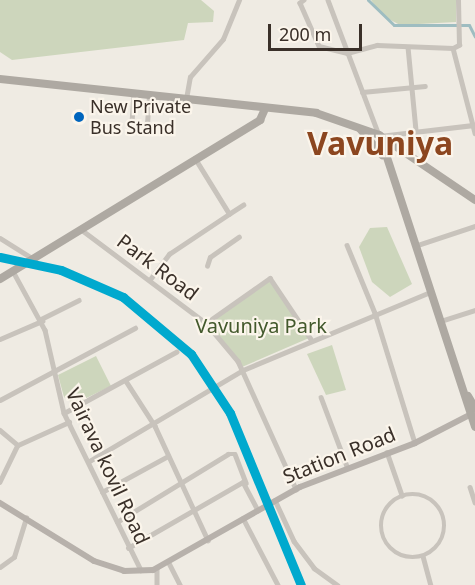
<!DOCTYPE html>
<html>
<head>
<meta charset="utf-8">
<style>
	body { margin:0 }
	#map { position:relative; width:475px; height:585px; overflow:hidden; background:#efebe3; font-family:"Noto Sans",sans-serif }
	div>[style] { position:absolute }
	.green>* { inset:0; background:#cdd6bc }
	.canal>* { height:3px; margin:-1.5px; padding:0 1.5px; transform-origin:1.5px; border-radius:1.5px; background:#9ebdc1 }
	.minor>* { height:4.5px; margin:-2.25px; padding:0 2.25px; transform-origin:2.25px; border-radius:2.25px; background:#c8c3bc }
	.minor>.ring { margin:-2.25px; padding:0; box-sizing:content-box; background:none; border:4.5px solid #c8c3bc; border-radius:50% }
	.major>* { height:6px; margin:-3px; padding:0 3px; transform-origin:3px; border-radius:3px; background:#b7b1ab }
	.highway>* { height:8px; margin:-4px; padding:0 4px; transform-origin:4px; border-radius:4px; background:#aea9a2 }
	.rail-1>* { height:9px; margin:-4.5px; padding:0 4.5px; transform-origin:4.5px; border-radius:4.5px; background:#00a9ce }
	.dots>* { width:16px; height:16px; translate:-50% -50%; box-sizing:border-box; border:3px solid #fbf5eb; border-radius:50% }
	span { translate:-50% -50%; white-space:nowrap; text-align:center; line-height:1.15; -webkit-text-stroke:4.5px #fbf5eb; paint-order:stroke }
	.bus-label { font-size:18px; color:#3a3029 }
	.left { translate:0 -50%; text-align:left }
	.street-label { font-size:20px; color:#3a3029 }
	.park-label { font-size:20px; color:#43592c }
	.town-label { font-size:32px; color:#8c461f; font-weight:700 }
	.scale { position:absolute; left:268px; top:24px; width:94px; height:27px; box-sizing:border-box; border:3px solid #3a3029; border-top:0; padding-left:8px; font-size:18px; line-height:21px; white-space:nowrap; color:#3a3029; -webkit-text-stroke:4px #fbf5eb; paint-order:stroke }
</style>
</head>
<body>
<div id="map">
	<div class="green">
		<div style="clip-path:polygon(0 0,201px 0,214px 11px,213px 22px,188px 23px,184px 40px,12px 60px,0 52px)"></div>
		<div style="clip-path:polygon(371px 0,456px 0,456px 22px,400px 25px,383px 16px)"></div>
		<div style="clip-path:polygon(387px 227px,412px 284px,390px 297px,372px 282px,359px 247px,370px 228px)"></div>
		<div style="clip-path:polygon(270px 281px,309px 338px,242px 367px,208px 324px)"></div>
		<div style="clip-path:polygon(332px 345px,346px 390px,326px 395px,307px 354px)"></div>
		<div style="clip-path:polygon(96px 356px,111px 386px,74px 404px,64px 397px,58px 375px)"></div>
	</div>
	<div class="canal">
		<div style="left:368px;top:0;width:36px;rotate:44deg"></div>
		<div style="left:394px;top:25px;width:75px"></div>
		<div style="left:469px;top:25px;width:13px;rotate:63deg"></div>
	</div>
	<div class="minor">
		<div style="left:304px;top:0;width:5px;rotate:143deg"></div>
		<div style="left:300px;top:3px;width:47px;rotate:66.2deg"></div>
		<div style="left:319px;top:46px;width:29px;rotate:14deg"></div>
		<div style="left:347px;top:53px;width:31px;rotate:-15deg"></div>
		<div style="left:377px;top:45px;width:76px;rotate:2.3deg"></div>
		<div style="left:328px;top:0;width:144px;rotate:69.3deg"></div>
		<div style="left:408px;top:47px;width:83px;rotate:84.5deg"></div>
		<div style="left:453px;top:48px;width:88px;rotate:75.5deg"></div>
		<div style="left:453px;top:48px;width:7px;rotate:-27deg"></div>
		<div style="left:459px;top:45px;width:45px;rotate:-91.3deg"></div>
		<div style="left:362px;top:92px;width:63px;rotate:-5.4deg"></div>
		<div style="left:134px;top:94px;width:31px;rotate:94deg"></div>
		<div style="left:132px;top:125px;width:15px;rotate:-4deg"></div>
		<div style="left:147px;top:124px;width:29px;rotate:-86deg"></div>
		<div style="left:186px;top:99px;width:22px;rotate:-80deg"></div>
		<div style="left:190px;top:77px;width:50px;rotate:-49deg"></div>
		<div style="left:223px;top:39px;width:42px;rotate:-67.7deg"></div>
		<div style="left:380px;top:136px;width:95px;rotate:-6.7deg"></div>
		<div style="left:229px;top:214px;width:17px;rotate:-33deg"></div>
		<div style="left:82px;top:230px;width:155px;rotate:36.9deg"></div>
		<div style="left:206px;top:323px;width:50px;rotate:49.9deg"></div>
		<div style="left:238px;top:361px;width:141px;rotate:65.6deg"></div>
		<div style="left:0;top:238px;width:40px;rotate:32deg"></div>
		<div style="left:347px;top:245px;width:74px;rotate:67.6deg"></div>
		<div style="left:375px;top:313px;width:136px;rotate:72.9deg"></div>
		<div style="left:415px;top:246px;width:63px;rotate:-18.4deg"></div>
		<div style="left:207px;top:266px;width:9px;rotate:-72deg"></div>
		<div style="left:210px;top:257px;width:35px;rotate:-35deg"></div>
		<div style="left:14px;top:273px;width:65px;rotate:61.5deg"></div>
		<div style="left:45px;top:330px;width:85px;rotate:77.1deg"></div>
		<div style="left:64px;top:413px;width:175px;rotate:63.9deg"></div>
		<div style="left:151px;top:278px;width:30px;rotate:-53deg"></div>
		<div style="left:169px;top:254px;width:72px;rotate:-33.7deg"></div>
		<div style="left:229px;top:214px;width:65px;rotate:-121.7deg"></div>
		<div style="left:41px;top:319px;width:42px;rotate:-26.6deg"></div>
		<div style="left:441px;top:321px;width:36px;rotate:-18deg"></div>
		<div style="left:206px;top:323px;width:78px;rotate:-35.1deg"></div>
		<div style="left:270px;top:278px;width:73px;rotate:56.1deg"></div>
		<div style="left:0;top:339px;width:46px;rotate:-23.2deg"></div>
		<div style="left:126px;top:381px;width:54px;rotate:57.2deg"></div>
		<div style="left:155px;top:426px;width:126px;rotate:65.1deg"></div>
		<div style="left:321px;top:397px;width:74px;rotate:69.4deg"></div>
		<div style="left:0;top:400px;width:153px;rotate:-28.1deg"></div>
		<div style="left:64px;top:413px;width:128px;rotate:-28.6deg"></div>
		<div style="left:0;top:430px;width:23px;rotate:40deg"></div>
		<div style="left:18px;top:445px;width:41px;rotate:115.9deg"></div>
		<div style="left:18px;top:445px;width:56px;rotate:-24.3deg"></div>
		<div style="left:387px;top:452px;width:46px;rotate:70.8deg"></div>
		<div style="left:88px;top:462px;width:180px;rotate:-30.7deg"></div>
		<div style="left:243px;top:370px;width:203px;rotate:-22.6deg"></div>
		<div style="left:470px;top:487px;width:16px;rotate:72deg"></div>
		<div style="left:102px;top:492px;width:75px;rotate:-28.6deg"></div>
		<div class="ring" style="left:381px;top:494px;width:59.5px;height:59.5px"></div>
		<div style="left:275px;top:500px;width:45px;rotate:65.1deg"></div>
		<div style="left:294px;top:541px;width:34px;rotate:53deg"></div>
		<div style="left:314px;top:568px;width:29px;rotate:36deg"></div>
		<div style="left:243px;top:518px;width:76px;rotate:62.4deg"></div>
		<div style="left:117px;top:522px;width:130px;rotate:-31.5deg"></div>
		<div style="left:228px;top:454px;width:7px"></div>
		<div style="left:235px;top:454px;width:31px;rotate:69deg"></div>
		<div style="left:128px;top:548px;width:133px;rotate:-29.9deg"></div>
		<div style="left:243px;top:482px;width:32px;rotate:62deg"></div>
		<div style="left:423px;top:556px;width:30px;rotate:75deg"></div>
		<div style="left:169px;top:563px;width:25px;rotate:63deg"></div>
		<div style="left:0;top:567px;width:17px;rotate:-36deg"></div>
		<div style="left:14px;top:557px;width:41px;rotate:-72.9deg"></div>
		<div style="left:157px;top:569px;width:16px;rotate:90deg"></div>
	</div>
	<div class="major">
		<div style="left:0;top:503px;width:110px;rotate:31.7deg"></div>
		<div style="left:94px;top:561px;width:32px;rotate:18deg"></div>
		<div style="left:124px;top:571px;width:29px;rotate:-2deg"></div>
		<div style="left:153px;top:570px;width:169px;rotate:-29.5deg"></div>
		<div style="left:300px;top:487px;width:123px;rotate:-20.9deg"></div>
		<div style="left:415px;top:443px;width:68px;rotate:-27.3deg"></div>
	</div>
	<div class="highway">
		<div style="left:0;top:79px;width:318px;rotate:6.1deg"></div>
		<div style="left:316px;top:113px;width:67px;rotate:19.2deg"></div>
		<div style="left:379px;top:135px;width:116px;rotate:34.1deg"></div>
		<div style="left:361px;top:130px;width:33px;rotate:50deg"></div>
		<div style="left:380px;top:136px;width:306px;rotate:71.9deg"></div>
		<div style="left:0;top:279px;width:305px;rotate:-31.4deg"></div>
		<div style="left:260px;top:120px;width:12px;rotate:-66deg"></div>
		<div style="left:468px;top:396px;width:14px;rotate:60deg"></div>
	</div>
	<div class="rail-1">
		<div style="left:0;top:257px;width:62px;rotate:12deg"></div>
		<div style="left:61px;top:270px;width:68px;rotate:23.5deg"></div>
		<div style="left:123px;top:297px;width:89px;rotate:40deg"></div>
		<div style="left:191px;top:354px;width:71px;rotate:56.5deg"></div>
		<div style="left:230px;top:413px;width:186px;rotate:67.6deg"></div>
	</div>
	<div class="dots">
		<div style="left:79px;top:117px;background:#0065bd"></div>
	</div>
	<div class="bus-label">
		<span class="left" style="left:90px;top:117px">New Private<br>Bus Stand</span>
	</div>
	<div class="street-label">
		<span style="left:158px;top:267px;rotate:37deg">Park Road</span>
		<span style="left:339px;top:455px;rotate:-22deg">Station Road</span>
		<span style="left:108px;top:466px;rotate:65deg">Vairava kovil Road</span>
	</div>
	<div class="park-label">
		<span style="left:261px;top:325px">Vavuniya Park</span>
	</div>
	<div class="town-label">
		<span style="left:380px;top:143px">Vavuniya</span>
	</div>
	<div class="scale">200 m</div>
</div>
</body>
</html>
